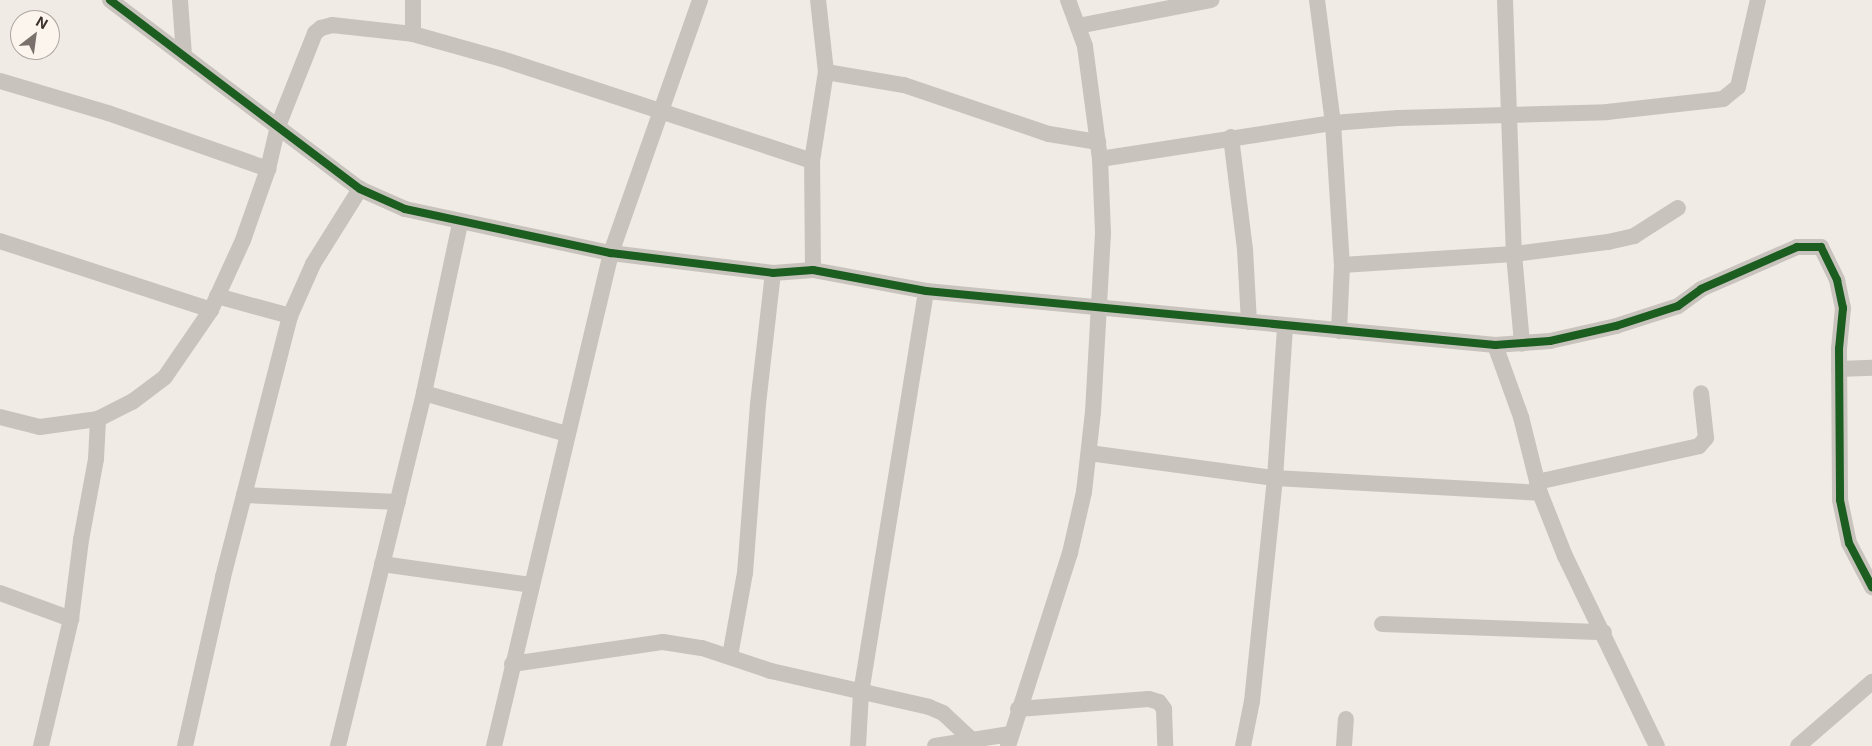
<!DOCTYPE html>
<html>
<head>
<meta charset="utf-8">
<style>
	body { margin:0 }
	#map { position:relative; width:1872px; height:746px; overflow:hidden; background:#f0ebe5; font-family:Inter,sans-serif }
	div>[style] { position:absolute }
	.street>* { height:16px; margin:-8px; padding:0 8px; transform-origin:8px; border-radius:8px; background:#c9c3be }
	.cycleway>* { height:8px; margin:-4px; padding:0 4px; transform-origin:4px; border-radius:4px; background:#1b5e20 }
	span { translate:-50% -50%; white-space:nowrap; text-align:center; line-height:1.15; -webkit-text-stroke:5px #fbf5ee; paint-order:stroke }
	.north { position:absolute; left:10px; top:10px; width:50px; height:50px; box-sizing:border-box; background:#fbf5ee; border:1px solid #aea6a0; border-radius:50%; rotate:30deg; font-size:14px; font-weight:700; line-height:20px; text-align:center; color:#3b302b }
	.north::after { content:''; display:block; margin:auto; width:18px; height:22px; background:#7a716c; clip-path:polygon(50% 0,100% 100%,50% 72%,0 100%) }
</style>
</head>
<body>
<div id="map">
	<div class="street">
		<div style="left:110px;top:0;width:313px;rotate:37.1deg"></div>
		<div style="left:360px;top:189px;width:49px;rotate:24deg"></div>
		<div style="left:405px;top:209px;width:211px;rotate:12.1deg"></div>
		<div style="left:611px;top:253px;width:163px;rotate:7deg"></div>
		<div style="left:773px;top:273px;width:40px;rotate:-4.3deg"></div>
		<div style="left:813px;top:270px;width:115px;rotate:10.5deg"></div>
		<div style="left:926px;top:291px;width:572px;rotate:5.42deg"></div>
		<div style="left:1495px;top:345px;width:55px;rotate:-4.2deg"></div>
		<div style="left:1550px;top:341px;width:68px;rotate:-12.8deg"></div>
		<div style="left:1616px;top:326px;width:65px;rotate:-17.9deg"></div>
		<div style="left:1678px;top:306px;width:29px;rotate:-36deg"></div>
		<div style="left:1701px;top:289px;width:105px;rotate:-23.6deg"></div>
		<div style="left:1797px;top:247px;width:24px"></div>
		<div style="left:1821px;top:247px;width:37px;rotate:64deg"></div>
		<div style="left:1837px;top:280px;width:29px;rotate:78deg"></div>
		<div style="left:1843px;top:308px;width:41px;rotate:95.6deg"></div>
		<div style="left:1839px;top:349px;width:151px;rotate:89.6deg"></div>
		<div style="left:1840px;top:500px;width:44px;rotate:78.2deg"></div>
		<div style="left:1849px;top:543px;width:50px;rotate:62.4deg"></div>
		<div style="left:180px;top:0;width:56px;rotate:85.9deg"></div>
		<div style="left:1317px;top:0;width:124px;rotate:82.6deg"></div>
		<div style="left:1333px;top:123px;width:142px;rotate:86.4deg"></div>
		<div style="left:1342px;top:265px;width:66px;rotate:92.6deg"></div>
		<div style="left:1505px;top:0;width:254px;rotate:88deg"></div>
		<div style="left:1514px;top:254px;width:90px;rotate:84.9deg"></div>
		<div style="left:1078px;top:26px;width:136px;rotate:-11.1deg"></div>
		<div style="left:413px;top:34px;width:34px;rotate:-90deg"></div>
		<div style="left:826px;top:72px;width:79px;rotate:9.5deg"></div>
		<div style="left:904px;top:85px;width:153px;rotate:18.7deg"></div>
		<div style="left:1049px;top:134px;width:50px;rotate:9.3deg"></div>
		<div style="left:0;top:81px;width:113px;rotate:16.5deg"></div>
		<div style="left:108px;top:113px;width:170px;rotate:19.3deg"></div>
		<div style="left:1231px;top:137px;width:113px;rotate:82.9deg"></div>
		<div style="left:1245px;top:249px;width:73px;rotate:86.9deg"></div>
		<div style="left:1100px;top:159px;width:236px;rotate:-8.8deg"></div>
		<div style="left:1333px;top:123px;width:65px;rotate:-4.4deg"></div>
		<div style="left:1398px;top:118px;width:209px;rotate:-1.6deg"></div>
		<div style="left:1607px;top:112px;width:117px;rotate:-6.4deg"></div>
		<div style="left:1723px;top:99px;width:19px;rotate:-39deg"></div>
		<div style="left:1738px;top:87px;width:89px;rotate:-77.1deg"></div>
		<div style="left:0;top:241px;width:222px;rotate:18.1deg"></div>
		<div style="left:1342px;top:265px;width:172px;rotate:-3.7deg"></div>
		<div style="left:1514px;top:254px;width:95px;rotate:-7.3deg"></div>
		<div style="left:1608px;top:242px;width:27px;rotate:-13deg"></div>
		<div style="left:1634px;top:236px;width:52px;rotate:-32.5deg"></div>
		<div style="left:813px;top:270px;width:109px;rotate:-90.5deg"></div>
		<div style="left:812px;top:161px;width:90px;rotate:-81.1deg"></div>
		<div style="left:826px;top:72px;width:72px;rotate:-96.3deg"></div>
		<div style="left:217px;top:296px;width:76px;rotate:15.3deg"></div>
		<div style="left:1495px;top:345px;width:77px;rotate:70.1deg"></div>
		<div style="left:1521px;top:417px;width:78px;rotate:76deg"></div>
		<div style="left:1540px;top:493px;width:68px;rotate:68.4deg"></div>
		<div style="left:1565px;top:556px;width:211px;rotate:64.2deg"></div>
		<div style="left:1839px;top:369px;width:33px;rotate:-2deg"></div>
		<div style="left:424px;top:393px;width:149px;rotate:16deg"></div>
		<div style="left:0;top:417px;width:41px;rotate:14deg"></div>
		<div style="left:40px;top:427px;width:59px;rotate:-7.9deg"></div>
		<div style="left:98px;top:419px;width:38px;rotate:-27deg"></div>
		<div style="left:132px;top:402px;width:41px;rotate:-37.1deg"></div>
		<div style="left:165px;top:377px;width:81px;rotate:-55.5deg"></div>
		<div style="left:211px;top:310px;width:77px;rotate:-65.4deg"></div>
		<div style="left:243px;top:240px;width:75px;rotate:-70.6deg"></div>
		<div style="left:268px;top:169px;width:44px;rotate:-76.9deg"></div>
		<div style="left:278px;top:126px;width:100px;rotate:-68.3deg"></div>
		<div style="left:315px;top:33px;width:8px;rotate:-40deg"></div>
		<div style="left:321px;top:28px;width:11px;rotate:-15deg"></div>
		<div style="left:332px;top:25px;width:81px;rotate:6.3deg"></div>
		<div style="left:413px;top:34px;width:92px;rotate:15.7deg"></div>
		<div style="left:502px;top:59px;width:326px;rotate:18.2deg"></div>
		<div style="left:1089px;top:453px;width:188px;rotate:7.7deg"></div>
		<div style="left:1275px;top:478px;width:265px;rotate:3.2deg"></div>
		<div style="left:1537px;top:482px;width:166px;rotate:-12.5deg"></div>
		<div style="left:1699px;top:446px;width:11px;rotate:-49deg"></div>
		<div style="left:1706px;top:438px;width:45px;rotate:-96.3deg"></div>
		<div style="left:244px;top:495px;width:154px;rotate:2.6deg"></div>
		<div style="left:382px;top:564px;width:150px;rotate:8deg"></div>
		<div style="left:0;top:593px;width:76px;rotate:20.1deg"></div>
		<div style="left:1382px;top:624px;width:222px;rotate:2.1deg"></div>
		<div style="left:730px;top:656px;width:84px;rotate:-79.8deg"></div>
		<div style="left:745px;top:573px;width:169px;rotate:-85.6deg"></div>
		<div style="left:758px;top:404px;width:132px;rotate:-83.5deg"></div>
		<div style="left:512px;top:664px;width:153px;rotate:-8.3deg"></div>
		<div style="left:663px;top:642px;width:39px;rotate:9deg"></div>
		<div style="left:702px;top:648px;width:73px;rotate:18.4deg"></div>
		<div style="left:771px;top:671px;width:162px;rotate:12.8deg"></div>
		<div style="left:929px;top:707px;width:15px;rotate:23deg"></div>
		<div style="left:943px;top:713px;width:37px;rotate:43deg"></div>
		<div style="left:1018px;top:709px;width:131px;rotate:-4.4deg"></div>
		<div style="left:1149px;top:699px;width:10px;rotate:17deg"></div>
		<div style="left:1159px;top:702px;width:9px;rotate:54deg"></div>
		<div style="left:1164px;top:709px;width:37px;rotate:88deg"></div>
		<div style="left:41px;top:746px;width:130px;rotate:-76.7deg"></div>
		<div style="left:71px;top:619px;width:80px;rotate:-82.8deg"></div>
		<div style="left:81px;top:540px;width:82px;rotate:-79.5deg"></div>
		<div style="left:96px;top:459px;width:40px;rotate:-87.1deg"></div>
		<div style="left:185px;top:746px;width:173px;rotate:-77.3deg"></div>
		<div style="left:223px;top:577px;width:269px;rotate:-75.6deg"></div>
		<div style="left:290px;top:316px;width:57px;rotate:-66.1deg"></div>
		<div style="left:313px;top:264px;width:89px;rotate:-57.9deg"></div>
		<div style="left:338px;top:746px;width:363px;rotate:-76.3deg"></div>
		<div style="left:424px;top:393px;width:174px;rotate:-78deg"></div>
		<div style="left:494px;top:746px;width:507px;rotate:-76.65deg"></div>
		<div style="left:611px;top:253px;width:268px;rotate:-70.6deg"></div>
		<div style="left:858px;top:746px;width:53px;rotate:-86.8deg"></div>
		<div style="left:861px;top:693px;width:407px;rotate:-80.8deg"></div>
		<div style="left:935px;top:746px;width:76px;rotate:-9.1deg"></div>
		<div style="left:1008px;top:746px;width:203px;rotate:-72.2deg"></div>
		<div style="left:1070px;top:553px;width:63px;rotate:-77.1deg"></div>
		<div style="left:1084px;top:492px;width:81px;rotate:-83.6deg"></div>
		<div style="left:1093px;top:412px;width:179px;rotate:-86.8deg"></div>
		<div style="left:1103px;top:233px;width:74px;rotate:-92.3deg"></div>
		<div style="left:1100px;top:159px;width:114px;rotate:-97.6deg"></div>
		<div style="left:1085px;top:46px;width:49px;rotate:-110.3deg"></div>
		<div style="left:1243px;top:746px;width:46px;rotate:-78.7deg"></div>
		<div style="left:1252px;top:701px;width:224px;rotate:-84.1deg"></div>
		<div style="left:1275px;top:478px;width:151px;rotate:-86.2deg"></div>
		<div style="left:1344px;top:746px;width:27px;rotate:-86deg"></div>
		<div style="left:1798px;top:746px;width:98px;rotate:-40.9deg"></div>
	</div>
	<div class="cycleway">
		<div style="left:110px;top:0;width:313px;rotate:37.1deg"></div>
		<div style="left:360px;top:189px;width:49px;rotate:24deg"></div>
		<div style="left:405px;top:209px;width:211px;rotate:12.1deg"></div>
		<div style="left:611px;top:253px;width:163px;rotate:7deg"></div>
		<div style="left:773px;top:273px;width:40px;rotate:-4.3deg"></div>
		<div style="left:813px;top:270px;width:115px;rotate:10.5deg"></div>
		<div style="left:926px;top:291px;width:572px;rotate:5.42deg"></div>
		<div style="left:1495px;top:345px;width:55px;rotate:-4.2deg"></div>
		<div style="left:1550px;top:341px;width:68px;rotate:-12.8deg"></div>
		<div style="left:1616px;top:326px;width:65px;rotate:-17.9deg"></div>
		<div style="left:1678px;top:306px;width:29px;rotate:-36deg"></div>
		<div style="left:1701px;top:289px;width:105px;rotate:-23.6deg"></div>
		<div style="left:1797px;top:247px;width:24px"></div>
		<div style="left:1821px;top:247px;width:37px;rotate:64deg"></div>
		<div style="left:1837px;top:280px;width:29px;rotate:78deg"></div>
		<div style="left:1843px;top:308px;width:41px;rotate:95.6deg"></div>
		<div style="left:1839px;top:349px;width:151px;rotate:89.6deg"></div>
		<div style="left:1840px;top:500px;width:44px;rotate:78.2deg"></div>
		<div style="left:1849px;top:543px;width:50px;rotate:62.4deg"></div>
	</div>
	<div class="north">N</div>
</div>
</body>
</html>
